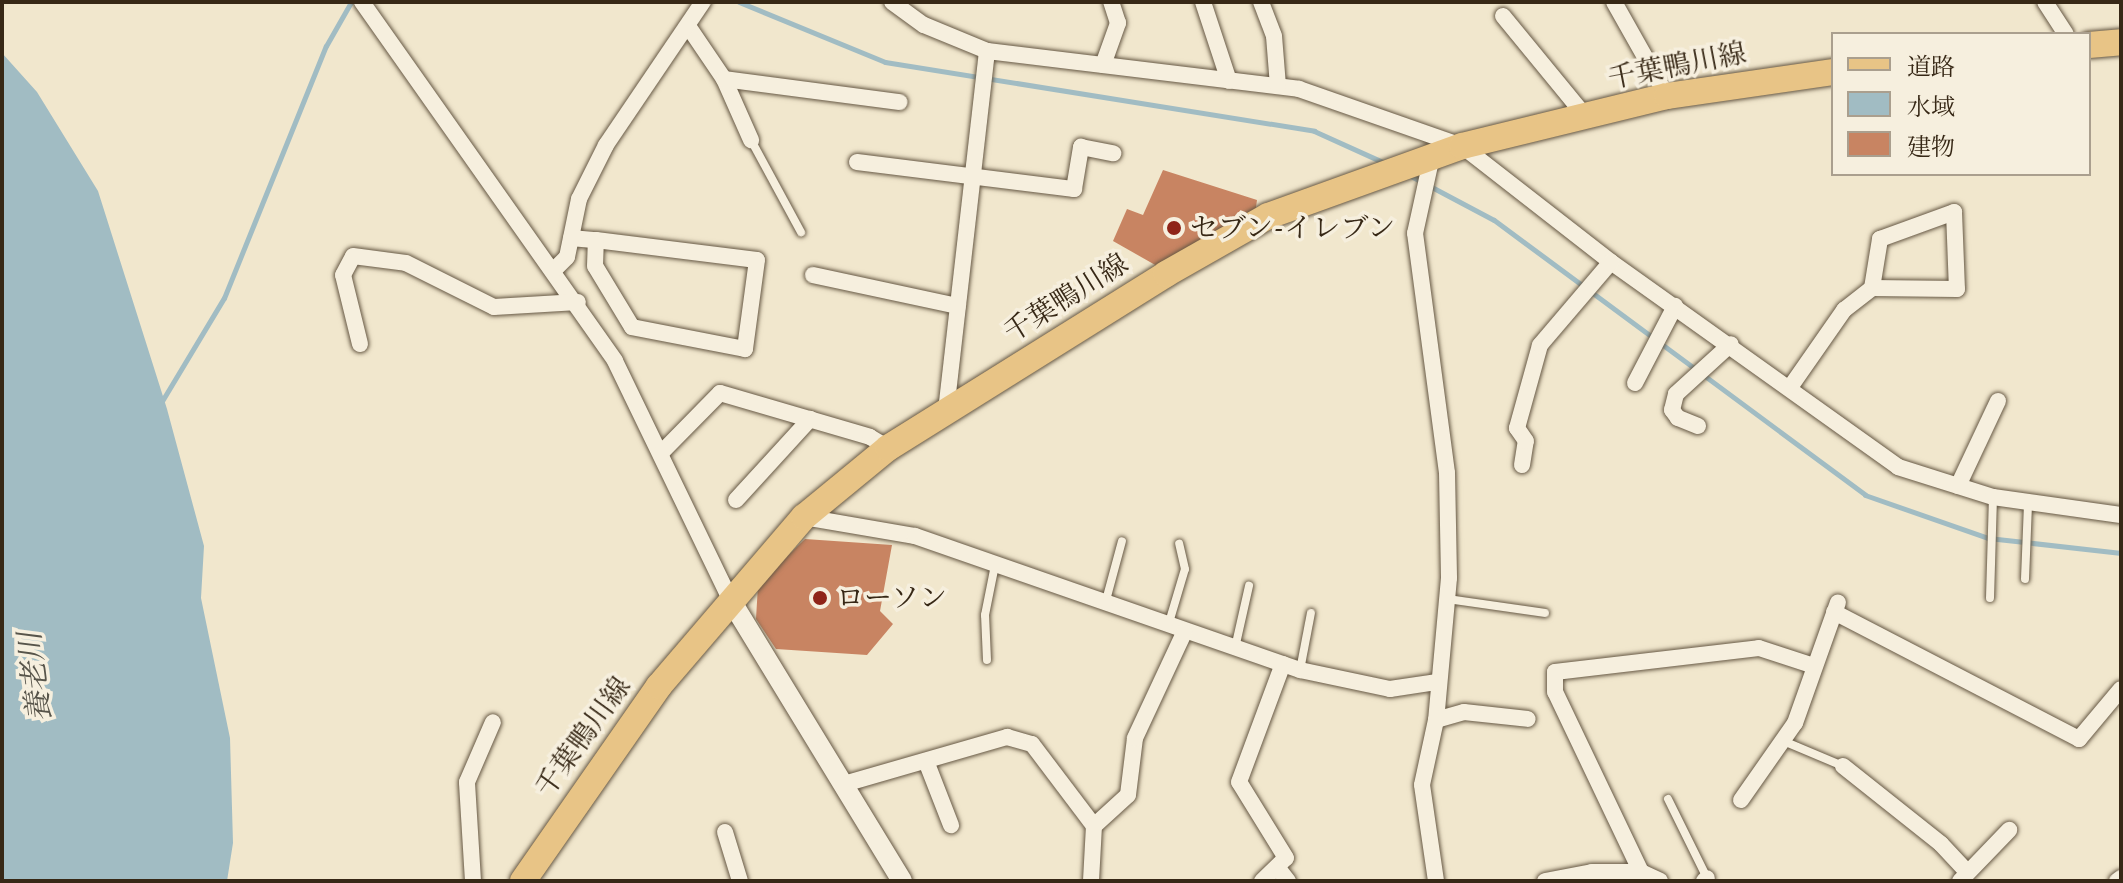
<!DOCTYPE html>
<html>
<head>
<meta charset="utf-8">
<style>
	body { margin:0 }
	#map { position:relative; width:2123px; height:883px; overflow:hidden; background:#f1e7cd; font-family:"IM FELL Great Primer","Noto Serif JP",serif }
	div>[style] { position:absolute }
	.water>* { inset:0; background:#a1bcc3 }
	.stream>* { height:5px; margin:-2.5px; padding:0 2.5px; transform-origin:2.5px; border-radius:2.5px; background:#a1bcc3 }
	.building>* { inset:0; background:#c88462 }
	.roads { filter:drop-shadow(0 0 2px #665844) drop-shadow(0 0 2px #665844) }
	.service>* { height:8px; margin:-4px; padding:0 4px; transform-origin:4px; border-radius:4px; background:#f6efde }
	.minor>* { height:16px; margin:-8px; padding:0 8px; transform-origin:8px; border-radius:8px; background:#f6efde }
	.tertiary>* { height:20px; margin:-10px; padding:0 10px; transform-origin:10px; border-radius:10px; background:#f6efde }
	.primary>* { height:26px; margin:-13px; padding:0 13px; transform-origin:13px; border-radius:13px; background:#e8c486 }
	.dots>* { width:22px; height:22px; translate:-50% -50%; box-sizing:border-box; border:4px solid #f6efde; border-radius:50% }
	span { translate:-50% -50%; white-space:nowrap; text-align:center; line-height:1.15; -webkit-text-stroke:7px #f6efde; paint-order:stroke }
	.street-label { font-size:28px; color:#372816 }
	.poi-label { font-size:28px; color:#372816 }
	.left { translate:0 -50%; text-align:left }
	.water-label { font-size:30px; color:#57544a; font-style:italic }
	.frame { position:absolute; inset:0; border:4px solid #372816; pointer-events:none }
	.legend { position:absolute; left:1831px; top:32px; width:260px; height:144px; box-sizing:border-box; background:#f6efde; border:2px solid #aa9f8e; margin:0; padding:10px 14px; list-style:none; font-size:24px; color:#372816 }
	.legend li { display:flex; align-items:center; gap:16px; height:40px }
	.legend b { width:40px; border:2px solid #aa9f8e }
</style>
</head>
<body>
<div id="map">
	<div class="water">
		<div style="clip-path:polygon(2px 53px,37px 92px,98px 191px,167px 409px,204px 546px,201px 598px,230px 738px,233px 843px,227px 881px,2px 881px)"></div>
	</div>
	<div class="stream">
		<div style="left:739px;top:2px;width:158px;rotate:22.3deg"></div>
		<div style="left:885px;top:62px;width:435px;rotate:9.1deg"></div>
		<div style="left:1314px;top:131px;width:78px;rotate:24.3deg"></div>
		<div style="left:1409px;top:175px;width:96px;rotate:27.9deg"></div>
		<div style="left:1494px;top:220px;width:462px;rotate:36.5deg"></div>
		<div style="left:1865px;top:495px;width:130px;rotate:19.3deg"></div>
		<div style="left:1988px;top:538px;width:134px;rotate:6.4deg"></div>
		<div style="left:162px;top:401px;width:120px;rotate:-59deg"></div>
		<div style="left:224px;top:298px;width:272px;rotate:-68deg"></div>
		<div style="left:326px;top:46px;width:51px;rotate:-60.4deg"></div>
	</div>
	<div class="building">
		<div style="clip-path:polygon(1163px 170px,1257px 200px,1255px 214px,1157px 266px,1113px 241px,1127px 209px,1143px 215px)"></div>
		<div style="clip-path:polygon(805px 539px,892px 545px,880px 611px,893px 624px,867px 655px,776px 649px,756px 619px,758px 585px)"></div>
	</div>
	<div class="roads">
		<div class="service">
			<div style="left:751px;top:140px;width:105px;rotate:61.5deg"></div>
			<div style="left:2025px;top:579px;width:75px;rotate:-87.7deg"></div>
			<div style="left:1990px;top:598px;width:101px;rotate:-88.3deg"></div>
			<div style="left:1448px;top:599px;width:98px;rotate:8.2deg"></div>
			<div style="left:1105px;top:604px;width:65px;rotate:-74.9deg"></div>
			<div style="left:1168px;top:626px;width:59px;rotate:-73.4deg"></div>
			<div style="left:1185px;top:569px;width:26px;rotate:-103deg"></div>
			<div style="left:1235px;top:648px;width:64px;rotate:-77.3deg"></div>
			<div style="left:987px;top:660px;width:45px;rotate:-92.5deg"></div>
			<div style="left:985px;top:615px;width:51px;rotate:-78.7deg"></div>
			<div style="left:1300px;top:670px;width:58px;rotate:-79.1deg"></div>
			<div style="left:1781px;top:740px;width:67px;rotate:22.8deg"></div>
			<div style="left:1668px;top:799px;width:88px;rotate:63.7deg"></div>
		</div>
		<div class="minor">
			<div style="left:362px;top:2px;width:439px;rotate:54.8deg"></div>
			<div style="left:615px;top:361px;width:264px;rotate:64.2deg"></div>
			<div style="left:892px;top:2px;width:39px;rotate:36deg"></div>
			<div style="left:924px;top:25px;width:68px;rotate:22.4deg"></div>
			<div style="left:987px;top:51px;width:314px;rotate:6.9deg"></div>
			<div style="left:1299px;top:89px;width:173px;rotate:19.3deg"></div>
			<div style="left:1462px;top:146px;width:189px;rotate:37.9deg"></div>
			<div style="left:1611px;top:262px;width:353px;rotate:35.5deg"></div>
			<div style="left:1898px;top:467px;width:100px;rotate:17.5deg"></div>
			<div style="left:1993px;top:497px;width:129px;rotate:8deg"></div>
			<div style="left:1203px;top:2px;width:83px;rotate:71.8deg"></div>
			<div style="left:1261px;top:2px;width:36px;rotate:69deg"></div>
			<div style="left:1274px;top:36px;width:50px;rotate:85.4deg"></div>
			<div style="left:1614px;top:2px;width:108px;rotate:60.6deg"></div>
			<div style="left:2045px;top:2px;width:38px;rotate:57deg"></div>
			<div style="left:1503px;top:16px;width:131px;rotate:50.6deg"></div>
			<div style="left:688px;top:26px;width:64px;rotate:55.8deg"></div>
			<div style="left:724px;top:79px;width:67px;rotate:66.1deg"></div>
			<div style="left:1103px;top:65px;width:45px;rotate:-70.3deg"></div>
			<div style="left:1118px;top:23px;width:22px;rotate:-108deg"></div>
			<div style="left:724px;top:79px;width:177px;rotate:7.5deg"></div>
			<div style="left:1432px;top:156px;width:79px;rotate:102.4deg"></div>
			<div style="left:1415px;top:233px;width:242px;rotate:82.4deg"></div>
			<div style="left:1447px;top:473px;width:105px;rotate:88.9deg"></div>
			<div style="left:1449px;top:578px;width:143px;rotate:95.2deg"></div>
			<div style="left:1436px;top:720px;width:66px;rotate:102.2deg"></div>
			<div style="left:1422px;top:785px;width:97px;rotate:81.7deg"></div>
			<div style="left:857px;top:162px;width:219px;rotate:7.1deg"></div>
			<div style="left:1074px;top:189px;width:43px;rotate:-80.5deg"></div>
			<div style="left:1081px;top:147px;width:33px;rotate:11deg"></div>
			<div style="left:571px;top:238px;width:25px;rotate:5deg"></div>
			<div style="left:596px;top:240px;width:162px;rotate:7.1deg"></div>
			<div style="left:757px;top:260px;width:90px;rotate:97.7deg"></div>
			<div style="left:745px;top:349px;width:115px;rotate:-169deg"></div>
			<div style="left:632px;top:327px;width:71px;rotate:-121.2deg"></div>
			<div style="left:595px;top:266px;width:26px;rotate:-88deg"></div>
			<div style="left:555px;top:269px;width:17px;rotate:-45deg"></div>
			<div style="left:567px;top:257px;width:59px;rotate:-78.3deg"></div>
			<div style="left:579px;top:199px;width:60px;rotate:-63.4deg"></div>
			<div style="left:606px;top:145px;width:173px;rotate:-55.9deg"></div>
			<div style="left:813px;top:275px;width:148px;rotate:12.1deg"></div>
			<div style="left:360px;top:344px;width:71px;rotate:-103.8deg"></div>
			<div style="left:343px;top:275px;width:21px;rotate:-62deg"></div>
			<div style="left:353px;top:256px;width:53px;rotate:7.5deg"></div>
			<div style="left:406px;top:263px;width:98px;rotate:26.6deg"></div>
			<div style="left:494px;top:307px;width:84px;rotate:-3.4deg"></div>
			<div style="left:1635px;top:383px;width:87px;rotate:-62.5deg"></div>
			<div style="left:1791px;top:386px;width:93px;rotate:-55.1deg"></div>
			<div style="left:1844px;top:310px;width:36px;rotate:-38deg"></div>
			<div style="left:1872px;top:288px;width:50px;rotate:-80.7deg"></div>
			<div style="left:1880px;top:239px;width:79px;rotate:-20deg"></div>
			<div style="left:1954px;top:212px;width:77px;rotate:87.8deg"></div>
			<div style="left:1957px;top:289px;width:85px;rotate:-179.3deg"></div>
			<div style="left:946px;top:411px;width:362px;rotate:-83.5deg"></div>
			<div style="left:1698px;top:426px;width:22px;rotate:-158deg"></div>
			<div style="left:1678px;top:418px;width:10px;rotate:-127deg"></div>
			<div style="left:1672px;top:410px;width:16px;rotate:-76deg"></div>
			<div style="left:1676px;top:394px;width:74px;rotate:-42.3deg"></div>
			<div style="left:661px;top:453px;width:84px;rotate:-45.5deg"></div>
			<div style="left:720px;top:393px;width:156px;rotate:16.3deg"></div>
			<div style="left:870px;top:437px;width:21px;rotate:31deg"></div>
			<div style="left:1522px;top:465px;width:24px;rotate:-81deg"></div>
			<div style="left:1526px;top:441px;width:16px;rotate:-125deg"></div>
			<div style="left:1517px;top:428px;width:86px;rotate:-74.5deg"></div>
			<div style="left:1540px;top:345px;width:109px;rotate:-49.5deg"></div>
			<div style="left:1958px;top:486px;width:94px;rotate:-64.8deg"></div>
			<div style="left:736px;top:500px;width:110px;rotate:-47.6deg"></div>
			<div style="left:804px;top:517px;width:113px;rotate:9.7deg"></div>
			<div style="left:915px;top:536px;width:408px;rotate:19.2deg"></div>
			<div style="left:1300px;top:670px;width:92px;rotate:11.9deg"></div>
			<div style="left:1390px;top:689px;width:48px;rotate:-8.5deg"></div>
			<div style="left:1834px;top:612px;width:276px;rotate:27.4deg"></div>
			<div style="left:2079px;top:739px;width:65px;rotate:-50deg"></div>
			<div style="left:1436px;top:720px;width:29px;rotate:-16deg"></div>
			<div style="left:1464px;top:712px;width:64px;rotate:6.2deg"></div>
			<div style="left:926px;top:761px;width:69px;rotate:68.7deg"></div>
			<div style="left:1843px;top:766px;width:125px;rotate:38.5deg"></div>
			<div style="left:1941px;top:844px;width:37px;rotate:47deg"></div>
			<div style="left:844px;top:784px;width:170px;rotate:-16.1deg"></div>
			<div style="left:1007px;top:737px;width:26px;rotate:16deg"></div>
			<div style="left:1032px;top:744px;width:103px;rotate:52.9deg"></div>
			<div style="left:1741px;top:800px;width:94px;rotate:-55deg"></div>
			<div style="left:1795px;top:723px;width:128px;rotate:-70.4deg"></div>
			<div style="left:725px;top:832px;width:51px;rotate:73deg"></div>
			<div style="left:1277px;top:867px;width:18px;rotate:52deg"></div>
			<div style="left:1641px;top:872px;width:199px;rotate:-115.5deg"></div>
			<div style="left:1555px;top:692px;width:20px;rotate:-90deg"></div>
			<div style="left:1555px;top:672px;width:205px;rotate:-6.7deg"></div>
			<div style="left:1759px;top:648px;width:58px;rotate:18.1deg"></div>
			<div style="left:473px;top:881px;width:99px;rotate:-93.5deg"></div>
			<div style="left:467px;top:782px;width:65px;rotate:-66.6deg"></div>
			<div style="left:1091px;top:881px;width:55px;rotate:-86.9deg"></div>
			<div style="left:1094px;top:826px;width:46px;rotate:-42.4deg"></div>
			<div style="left:1128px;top:795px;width:57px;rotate:-83deg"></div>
			<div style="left:1135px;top:738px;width:116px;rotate:-65deg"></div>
			<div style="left:1262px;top:881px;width:33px;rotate:-44deg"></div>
			<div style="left:1286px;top:858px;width:89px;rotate:-121.7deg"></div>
			<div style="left:1239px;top:782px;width:126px;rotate:-69.6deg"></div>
			<div style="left:1545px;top:881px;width:48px;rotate:-10.8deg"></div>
			<div style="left:1592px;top:872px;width:49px"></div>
			<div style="left:1641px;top:872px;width:21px;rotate:25deg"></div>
			<div style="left:1704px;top:881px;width:4px;rotate:-45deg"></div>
			<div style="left:1960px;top:881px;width:71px;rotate:-46.1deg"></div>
			<div style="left:2117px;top:881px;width:5px;rotate:-37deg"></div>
		</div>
		<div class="tertiary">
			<div style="left:730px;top:599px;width:330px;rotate:58.6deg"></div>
		</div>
		<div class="primary">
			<div style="left:2089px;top:45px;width:32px;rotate:-5deg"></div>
			<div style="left:523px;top:881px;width:238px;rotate:-55.1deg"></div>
			<div style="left:659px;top:686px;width:223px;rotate:-49.4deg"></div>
			<div style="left:804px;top:517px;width:109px;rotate:-39.4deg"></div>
			<div style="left:888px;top:448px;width:328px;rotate:-32deg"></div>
			<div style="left:1166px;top:274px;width:117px;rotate:-29.6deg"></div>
			<div style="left:1268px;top:216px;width:206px;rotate:-19.8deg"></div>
			<div style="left:1462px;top:146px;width:211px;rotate:-13.7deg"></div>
			<div style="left:1667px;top:96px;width:168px;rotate:-8.2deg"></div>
		</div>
	</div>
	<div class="dots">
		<div style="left:1174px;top:228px;background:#8f2418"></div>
		<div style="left:820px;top:598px;background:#8f2418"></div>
	</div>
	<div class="street-label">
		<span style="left:1677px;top:66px;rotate:-11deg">千葉鴨川線</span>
		<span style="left:1066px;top:298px;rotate:-32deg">千葉鴨川線</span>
		<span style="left:583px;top:737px;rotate:-54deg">千葉鴨川線</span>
	</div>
	<div class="poi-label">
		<span class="left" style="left:1190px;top:228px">セブン-イレブン</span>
		<span class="left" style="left:836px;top:598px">ローソン</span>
	</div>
	<div class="water-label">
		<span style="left:35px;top:677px;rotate:-97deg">養老川</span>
	</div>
	<div class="frame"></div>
	<ul class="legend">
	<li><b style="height:10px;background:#e8c486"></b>道路</li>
	<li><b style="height:22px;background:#a1bcc3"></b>水域</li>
	<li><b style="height:22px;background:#c88462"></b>建物</li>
	</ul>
</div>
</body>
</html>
